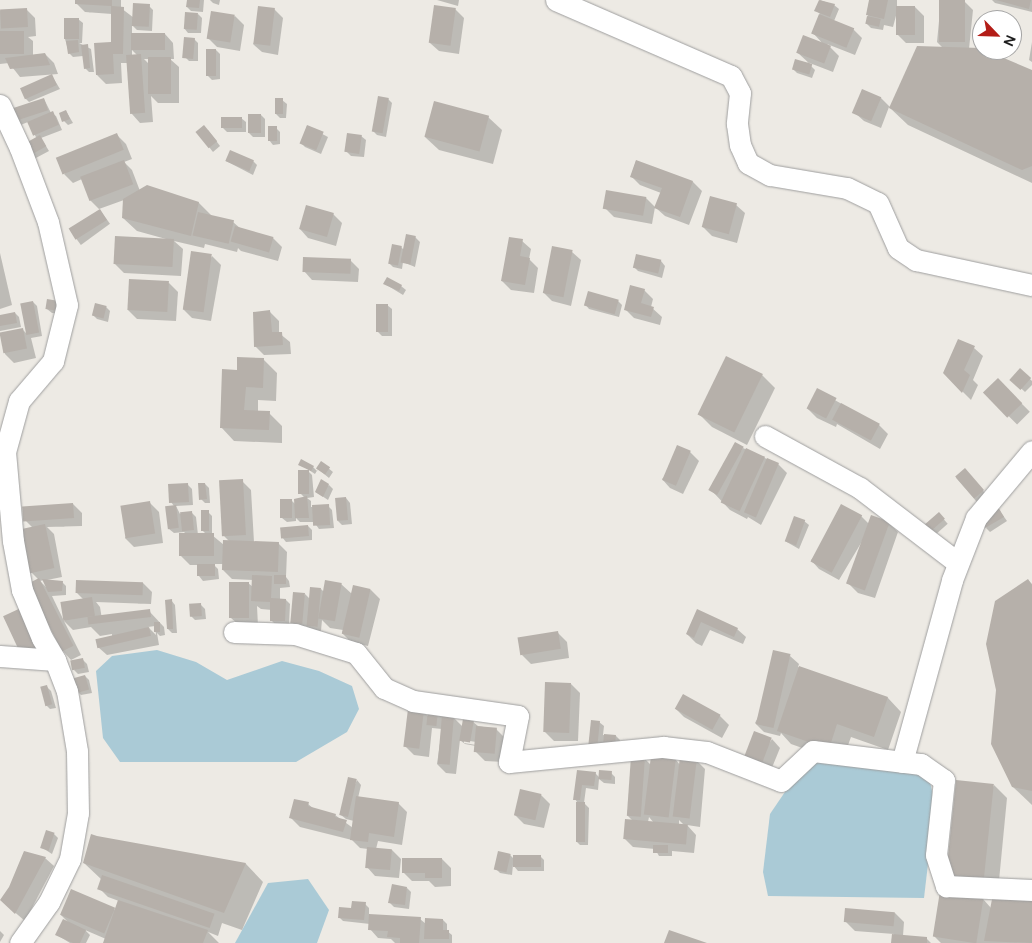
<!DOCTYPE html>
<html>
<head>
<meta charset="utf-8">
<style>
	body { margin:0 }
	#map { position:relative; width:1032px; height:943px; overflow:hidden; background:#edeae4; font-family:"DM Sans",sans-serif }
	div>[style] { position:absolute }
	.water>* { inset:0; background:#aacad6 }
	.shadow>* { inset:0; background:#0003; transform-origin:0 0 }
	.building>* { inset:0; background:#b6b0aa; transform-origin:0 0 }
	.roads { filter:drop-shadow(0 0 1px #9e9e9e) drop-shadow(0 0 1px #9e9e9e) }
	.minor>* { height:21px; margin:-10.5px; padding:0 10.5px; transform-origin:10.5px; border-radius:10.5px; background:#fff }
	span { translate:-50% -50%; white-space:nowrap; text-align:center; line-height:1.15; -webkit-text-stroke:4.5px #fff; paint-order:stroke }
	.north { position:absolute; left:972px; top:10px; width:50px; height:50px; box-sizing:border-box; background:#fff; border:1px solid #a5a5a5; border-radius:50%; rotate:114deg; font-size:14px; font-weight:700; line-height:20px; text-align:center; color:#1d1d1d }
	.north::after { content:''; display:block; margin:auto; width:18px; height:22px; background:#b31d17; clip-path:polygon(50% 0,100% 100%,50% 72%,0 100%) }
</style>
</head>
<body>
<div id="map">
	<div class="water">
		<div style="clip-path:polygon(157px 650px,196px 662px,227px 680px,282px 661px,319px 671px,352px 686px,359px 709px,347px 732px,296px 762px,120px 762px,103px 738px,96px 671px,112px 656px)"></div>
		<div style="clip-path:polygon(806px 761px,928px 773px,935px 804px,924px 898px,768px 896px,763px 872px,770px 814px)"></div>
		<div style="clip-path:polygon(308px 879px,329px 910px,317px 943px,235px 943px,268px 883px)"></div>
	</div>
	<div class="shadow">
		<div style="clip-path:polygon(evenodd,76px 0,121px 0,121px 8px,134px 18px,149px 6px,153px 10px,152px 31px,137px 30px,132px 25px,132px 35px,165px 34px,173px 43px,174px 59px,170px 59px,179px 67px,179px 103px,158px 103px,151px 96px,153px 122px,140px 123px,132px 114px,128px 63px,121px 63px,122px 83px,106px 84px,97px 75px,112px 43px,112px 14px,85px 12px,76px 3px,76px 0,132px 50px,138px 56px,132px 56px,132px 50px,76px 0,144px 59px,149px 59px,149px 64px,144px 59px)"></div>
		<div style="clip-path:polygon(188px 0,204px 0,203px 12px,191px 11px,187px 7px)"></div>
		<div style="clip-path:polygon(210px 0,220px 0,219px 5px,213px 3px)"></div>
		<div style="clip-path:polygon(437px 0,459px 0,458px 6px)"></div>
		<div style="clip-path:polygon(820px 0,834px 5px,839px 9px,834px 21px,853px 29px,862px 38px,855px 55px,827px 44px,839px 56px,833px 72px,807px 62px,815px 70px,812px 78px,797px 73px,793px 69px,811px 65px,798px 53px,824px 45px,813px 33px,820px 14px,816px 10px)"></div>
		<div style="clip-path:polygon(870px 0,897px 0,897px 7px,915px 7px,924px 16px,924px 43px,906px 43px,897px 34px,897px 12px,893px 27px,884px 25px,883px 30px,871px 28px,867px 24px)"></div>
		<div style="clip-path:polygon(941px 0,964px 1px,973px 10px,969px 49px,1032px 71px,1032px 183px,908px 125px,889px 107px,881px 128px,864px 121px,855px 113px,881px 98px,890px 107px,943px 48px,937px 42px)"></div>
		<div style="clip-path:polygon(992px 0,1032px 0,1032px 12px,995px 3px)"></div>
		<div style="clip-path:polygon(26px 9px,35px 18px,36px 36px,28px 37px,33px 41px,33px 55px,45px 54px,54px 63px,58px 74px,20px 77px,9px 63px,0 64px,0 11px)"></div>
		<div style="clip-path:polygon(274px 9px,283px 18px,278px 55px,262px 52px,253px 44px)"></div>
		<div style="clip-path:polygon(455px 9px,464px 18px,459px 54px,439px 51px,430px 43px)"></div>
		<div style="clip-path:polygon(198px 14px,202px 18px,201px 33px,188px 33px,184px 28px)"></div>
		<div style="clip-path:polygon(235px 16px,244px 25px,240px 51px,217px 47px,208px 38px)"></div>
		<div style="clip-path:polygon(78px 19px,83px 23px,82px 43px,79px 43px,91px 49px,94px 72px,89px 72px,85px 68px,83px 56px,73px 57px,69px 53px,65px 39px)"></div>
		<div style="clip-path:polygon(194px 39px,198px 43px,198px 61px,189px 61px,185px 57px)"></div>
		<div style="clip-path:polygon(1032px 42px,1032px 62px,1029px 60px)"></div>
		<div style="clip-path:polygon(216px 50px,220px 54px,220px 79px,212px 80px,207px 75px)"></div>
		<div style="clip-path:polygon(52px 76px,60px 89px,29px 102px,25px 98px)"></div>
		<div style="clip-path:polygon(44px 99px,51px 113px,56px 116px,62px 130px,41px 138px,49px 151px,34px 159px,30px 155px,37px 139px,28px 122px,18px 126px,14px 122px)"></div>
		<div style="clip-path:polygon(388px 99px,392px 103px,386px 137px,377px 135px,373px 131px)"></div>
		<div style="clip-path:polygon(282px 100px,287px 104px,286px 118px,280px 118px,276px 114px)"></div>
		<div style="clip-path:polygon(66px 111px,73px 123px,68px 125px,64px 121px)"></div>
		<div style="clip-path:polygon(261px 115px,265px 119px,265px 137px,253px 137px,249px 133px)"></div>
		<div style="clip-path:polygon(488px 117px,502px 130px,493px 164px,439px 150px,425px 137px)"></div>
		<div style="clip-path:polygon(241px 118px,246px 122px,246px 132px,227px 132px,223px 128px)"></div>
		<div style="clip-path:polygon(307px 126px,328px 137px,321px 154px,305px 147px,301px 143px)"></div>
		<div style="clip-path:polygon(276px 128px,280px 132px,280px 144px,273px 145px,269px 140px)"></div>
		<div style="clip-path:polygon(208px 130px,220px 146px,213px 152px,197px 132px)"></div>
		<div style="clip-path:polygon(117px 135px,126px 144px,132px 159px,124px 162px,132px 170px,140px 191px,147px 187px,199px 203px,212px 216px,233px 222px,241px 229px,273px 238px,282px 247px,278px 261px,241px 251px,238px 248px,237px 252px,205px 244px,204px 248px,174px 241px,183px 249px,181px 276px,124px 273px,115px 264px,166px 239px,137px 231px,123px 218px,124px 200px,99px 209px,90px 200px,82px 179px,73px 183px,64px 174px)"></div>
		<div style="clip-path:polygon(361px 136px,366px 140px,364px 157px,351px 156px,347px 152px)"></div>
		<div style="clip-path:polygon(226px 161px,253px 161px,257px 165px,253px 175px)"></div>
		<div style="clip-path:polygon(636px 161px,693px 182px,702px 191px,689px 225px,665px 216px,656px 208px,661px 193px,640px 185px,631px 176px)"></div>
		<div style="clip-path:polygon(646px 198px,655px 207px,652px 224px,614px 217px,605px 208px)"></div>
		<div style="clip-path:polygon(736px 205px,745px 213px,737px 243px,712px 236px,703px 227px)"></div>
		<div style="left:100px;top:210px;width:17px;height:36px;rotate:54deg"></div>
		<div style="clip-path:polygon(333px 214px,342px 223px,336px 246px,308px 238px,300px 229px)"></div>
		<div style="clip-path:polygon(415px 237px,420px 242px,415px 267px,403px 262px,402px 269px,393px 267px,389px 263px,401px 247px,404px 250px)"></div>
		<div style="clip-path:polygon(522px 241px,531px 249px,529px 259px,538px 268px,534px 293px,511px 290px,502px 281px)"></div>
		<div style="clip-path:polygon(572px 252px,581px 260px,571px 306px,552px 301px,543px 292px)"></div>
		<div style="clip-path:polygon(0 253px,12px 305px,0 309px)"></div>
		<div style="clip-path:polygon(637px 255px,661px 261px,665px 266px,662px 278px,638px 271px,634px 267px)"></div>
		<div style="clip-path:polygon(212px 256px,221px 265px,211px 321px,192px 318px,183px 309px)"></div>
		<div style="clip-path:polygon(350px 260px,359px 269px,358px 282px,312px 280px,304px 271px)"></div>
		<div style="clip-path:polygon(169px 283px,178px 292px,176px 321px,137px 319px,128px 310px)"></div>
		<div style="clip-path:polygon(385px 284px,401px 286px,406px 290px,403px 295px)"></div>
		<div style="clip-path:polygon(644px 290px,653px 299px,651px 307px,662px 317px,660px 325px,634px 318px,626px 310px)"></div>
		<div style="clip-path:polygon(618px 301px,622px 305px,619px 317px,589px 309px,585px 304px)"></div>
		<div style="clip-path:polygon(33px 302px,37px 306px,42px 336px,31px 338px,36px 358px,14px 363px,5px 354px,1px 335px,22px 329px,26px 333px)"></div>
		<div style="clip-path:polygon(59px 302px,62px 314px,52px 313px,47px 309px)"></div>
		<div style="clip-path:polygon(387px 305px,392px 309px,392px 336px,382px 336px,378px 332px)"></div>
		<div style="clip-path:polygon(106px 307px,110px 311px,108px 322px,97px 319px,93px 315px)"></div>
		<div style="clip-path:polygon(270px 312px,279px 321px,279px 333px,290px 342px,291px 354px,264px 355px,255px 346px)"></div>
		<div style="clip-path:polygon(15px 313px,19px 317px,21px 327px,0 331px,0 316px)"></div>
		<div style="clip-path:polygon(974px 348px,983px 356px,973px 380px,978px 385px,971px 400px,944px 373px)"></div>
		<div style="clip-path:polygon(264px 360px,277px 373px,276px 401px,258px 400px,258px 412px,269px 413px,282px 426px,282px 443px,234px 441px,221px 427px,238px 372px)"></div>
		<div style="clip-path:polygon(1020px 370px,1032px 381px,1032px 385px,1025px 392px,1012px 380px)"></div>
		<div style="clip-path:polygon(762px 375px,775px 388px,747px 445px,712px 427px,699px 414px)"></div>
		<div style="left:998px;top:380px;width:45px;height:18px;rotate:45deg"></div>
		<div style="clip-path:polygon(817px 390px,879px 425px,888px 434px,880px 449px,837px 424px,836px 427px,817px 418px,808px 409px)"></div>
		<div style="clip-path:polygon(743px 448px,778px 464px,787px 473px,761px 525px,748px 517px,747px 519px,730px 510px,712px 491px)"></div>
		<div style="clip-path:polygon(690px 452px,699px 461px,683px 494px,670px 488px,662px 479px)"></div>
		<div style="clip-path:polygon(322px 463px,333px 472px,329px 478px,318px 469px,315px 474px,300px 464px,313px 467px,317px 471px)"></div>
		<div style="left:965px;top:470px;width:33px;height:12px;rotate:49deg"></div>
		<div style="clip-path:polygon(308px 471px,312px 475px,314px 497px,307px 498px,311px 501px,311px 507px,328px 506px,332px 510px,334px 528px,319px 529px,314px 522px,300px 522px,296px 518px,296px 521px,287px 522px,282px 518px,291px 500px,295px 504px,305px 498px,301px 494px)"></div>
		<div style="clip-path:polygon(242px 481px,251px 490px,254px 542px,278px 543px,287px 552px,286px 577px,289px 581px,290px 587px,280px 588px,280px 600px,286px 600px,290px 604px,289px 625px,275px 624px,271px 620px,272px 610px,261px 609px,257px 606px,258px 626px,240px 626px,231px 618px,248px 583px,253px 587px,253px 580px,232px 579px,223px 570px,223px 564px,213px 564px,218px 569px,219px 579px,203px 581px,199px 576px,198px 565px,190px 565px,181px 556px,187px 535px,184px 532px,174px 533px,169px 529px,174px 506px,171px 502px,188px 485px,192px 489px,193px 505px,176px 506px,180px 514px,192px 513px,196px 517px,198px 535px,207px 535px,202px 530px,208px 512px,212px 516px,212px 535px,224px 545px,229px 541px,224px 536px)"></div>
		<div style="clip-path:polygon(205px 484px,209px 488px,210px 503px,205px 503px,201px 499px)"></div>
		<div style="clip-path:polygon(329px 485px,333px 489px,328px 500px,316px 492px)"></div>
		<div style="clip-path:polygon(346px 498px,350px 503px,352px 524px,342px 525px,338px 521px)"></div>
		<div style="clip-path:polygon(150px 503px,159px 512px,163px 543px,134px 547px,125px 538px)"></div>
		<div style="clip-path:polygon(evenodd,73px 504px,82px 513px,82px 526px,47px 527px,54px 534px,62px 577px,47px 580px,62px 582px,66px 586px,66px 595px,52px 596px,64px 621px,83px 599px,77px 593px,143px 583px,152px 592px,151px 604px,96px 602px,100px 607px,102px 619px,149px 611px,164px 627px,165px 635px,160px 636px,157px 633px,159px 645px,107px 655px,98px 647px,112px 636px,112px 634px,100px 636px,91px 627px,73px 630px,64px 621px,81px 655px,71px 660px,63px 651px,39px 580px,31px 572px,33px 528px,24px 519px,73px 504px,44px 580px,47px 588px,40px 581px,44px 580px,73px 504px,155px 626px,156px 635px,148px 627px,155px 626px)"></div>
		<div style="clip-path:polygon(997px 507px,1007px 521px,990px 532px,986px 528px)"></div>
		<div style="left:939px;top:514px;width:13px;height:20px;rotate:48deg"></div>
		<div style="clip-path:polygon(861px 516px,869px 524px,889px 523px,898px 532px,875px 598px,858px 593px,849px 584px,864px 538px,839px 580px,819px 569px,811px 560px)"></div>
		<div style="clip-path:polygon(804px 521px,809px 525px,799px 549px,785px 541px)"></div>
		<div style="clip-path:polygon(308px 526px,312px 530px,312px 540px,286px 542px,282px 537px)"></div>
		<div style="clip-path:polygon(1028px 580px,1032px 584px,1032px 805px,1013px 787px)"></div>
		<div style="clip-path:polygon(341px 584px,352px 594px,371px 590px,380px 599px,368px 646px,351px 642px,342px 633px,343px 630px,330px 628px,322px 620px,321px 631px,310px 630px,306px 626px,296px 626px,292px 622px,305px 594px,310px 599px,321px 589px,325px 593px)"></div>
		<div style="clip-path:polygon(171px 600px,175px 605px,177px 633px,172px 633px,168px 629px)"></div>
		<div style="clip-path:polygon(201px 605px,205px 609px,206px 619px,195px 620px,191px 616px)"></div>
		<div style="clip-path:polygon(698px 611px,737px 629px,746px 637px,743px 644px,710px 630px,702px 646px,696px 643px,687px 634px)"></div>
		<div style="clip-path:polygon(558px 633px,567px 642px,569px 658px,531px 664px,522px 655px)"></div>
		<div style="clip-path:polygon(790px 656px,799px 664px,798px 667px,888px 698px,901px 712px,888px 750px,851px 737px,842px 762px,791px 744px,781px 733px,780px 736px,764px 732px,755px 723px)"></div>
		<div style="clip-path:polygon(83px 660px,87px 664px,89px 672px,78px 674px,74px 670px)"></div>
		<div style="clip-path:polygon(85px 676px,89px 680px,92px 693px,81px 695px,77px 691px)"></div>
		<div style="clip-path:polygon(571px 684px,580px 693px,578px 741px,554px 741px,545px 732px)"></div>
		<div style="clip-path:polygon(47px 687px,51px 691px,56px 708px,50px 709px,46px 705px)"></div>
		<div style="clip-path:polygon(683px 695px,720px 716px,729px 725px,722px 738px,684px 717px,676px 709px)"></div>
		<div style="clip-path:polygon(evenodd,424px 712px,429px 717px,437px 712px,443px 717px,453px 717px,463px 727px,473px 722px,478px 726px,496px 729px,505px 738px,504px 762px,485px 761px,476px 752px,476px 746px,465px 744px,460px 740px,456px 774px,446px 773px,437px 764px,442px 729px,432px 728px,429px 757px,414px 755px,405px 746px,424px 712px,464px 740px,476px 742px,476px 745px,464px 743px,464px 740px)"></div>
		<div style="clip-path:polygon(599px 722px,604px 726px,603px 735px,616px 736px,620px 740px,619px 751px,594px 752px)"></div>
		<div style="clip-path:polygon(772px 739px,780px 748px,771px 770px,755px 764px)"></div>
		<div style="clip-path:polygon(evenodd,645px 759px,651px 765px,676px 760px,680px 765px,696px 760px,705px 769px,700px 827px,687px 825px,696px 835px,694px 853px,672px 851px,672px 856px,659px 856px,655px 849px,633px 847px,624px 838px,633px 821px,627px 815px,645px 759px,649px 817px,654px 823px,648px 822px,649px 817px,645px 759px,679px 820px,685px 826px,679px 825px,679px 820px)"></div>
		<div style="clip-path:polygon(578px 772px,595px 773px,600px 778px,611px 773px,615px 777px,615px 784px,604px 783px,599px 779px,598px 790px,586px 788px,584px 803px,589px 808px,588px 845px,580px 845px,576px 841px,577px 802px,575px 799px)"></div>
		<div style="clip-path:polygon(357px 780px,361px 785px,358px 798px,398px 803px,407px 812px,402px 845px,378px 841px,376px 849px,392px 850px,401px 859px,399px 878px,375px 876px,367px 867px,368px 849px,360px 848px,352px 840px,300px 827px,291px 818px,308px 804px,314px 809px,335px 815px,353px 828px,354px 821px,346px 819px,341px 815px)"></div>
		<div style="clip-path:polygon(994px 785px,1007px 798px,998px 891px,948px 874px)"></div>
		<div style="clip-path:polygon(521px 791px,541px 795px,550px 804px,544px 828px,524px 824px,515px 815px)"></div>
		<div style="clip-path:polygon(54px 834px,58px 838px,52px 854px,41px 847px)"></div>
		<div style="clip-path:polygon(92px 836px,246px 864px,263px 882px,242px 930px,222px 923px,218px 936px,208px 932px,219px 943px,105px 943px,106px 939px,85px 930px,90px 935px,86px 943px,70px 943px,57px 935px,70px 924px,61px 915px,114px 909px,116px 911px,119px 901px,108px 897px,99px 888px,102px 880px,84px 863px)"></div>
		<div style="clip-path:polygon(510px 855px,514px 859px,540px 856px,544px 860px,544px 871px,518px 871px,513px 865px,512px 875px,500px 873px,496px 869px)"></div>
		<div style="clip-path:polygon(45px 858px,54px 866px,25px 921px,11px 909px,10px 887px)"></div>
		<div style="clip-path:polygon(442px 859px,451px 868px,451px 886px,435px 887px,429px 881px,412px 881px,403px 872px)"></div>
		<div style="clip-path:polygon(407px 888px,411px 892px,409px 909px,394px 907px,390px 903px)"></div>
		<div style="clip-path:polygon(983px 899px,991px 908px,1032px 902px,1032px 943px,941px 943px,934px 936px)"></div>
		<div style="clip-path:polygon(365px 904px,369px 908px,369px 915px,420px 919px,426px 924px,443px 920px,447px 924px,447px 931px,452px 935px,452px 943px,395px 943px,391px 939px,378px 938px,370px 929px,370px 924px,343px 921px,339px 917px)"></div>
		<div style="clip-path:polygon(895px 913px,904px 922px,903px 936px,927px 939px,931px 943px,893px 943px,894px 934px,855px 931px,846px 922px)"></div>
		<div style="clip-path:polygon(0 931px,4px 935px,0 942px)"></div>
	</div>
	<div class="building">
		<div style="clip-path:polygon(75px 0,112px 0,112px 6px,124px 7px,123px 54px,113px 54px,114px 74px,96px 75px,94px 43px,111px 42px,111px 6px,75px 4px)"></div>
		<div style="clip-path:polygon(187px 0,200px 0,199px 8px,186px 7px)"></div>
		<div style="clip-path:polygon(819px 0,835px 4px,830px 17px,814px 11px)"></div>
		<div style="clip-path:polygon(869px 0,888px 0,884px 19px,866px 15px)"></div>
		<div style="left:939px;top:0;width:26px;height:42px"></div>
		<div style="clip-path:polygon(996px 0,1031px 0,1029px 9px)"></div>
		<div style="left:133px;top:3px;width:17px;height:23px;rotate:3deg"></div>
		<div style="left:434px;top:5px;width:22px;height:38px;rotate:8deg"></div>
		<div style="left:258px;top:6px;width:17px;height:38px;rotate:7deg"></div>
		<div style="left:896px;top:6px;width:19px;height:29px"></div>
		<div style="left:27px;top:8px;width:19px;height:27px;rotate:87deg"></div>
		<div style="left:211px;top:11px;width:24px;height:28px;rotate:9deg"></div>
		<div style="left:185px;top:12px;width:13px;height:17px;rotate:4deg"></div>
		<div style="left:819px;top:14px;width:38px;height:21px;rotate:22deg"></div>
		<div style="left:867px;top:16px;width:14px;height:8px;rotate:12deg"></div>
		<div style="left:64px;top:18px;width:15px;height:21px"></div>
		<div style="left:0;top:31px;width:24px;height:23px"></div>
		<div style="left:165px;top:33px;width:17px;height:34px;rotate:90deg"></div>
		<div style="left:803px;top:35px;width:30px;height:19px;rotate:21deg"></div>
		<div style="left:184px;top:37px;width:11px;height:21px;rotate:5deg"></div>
		<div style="clip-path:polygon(78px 40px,79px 52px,68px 54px,66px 41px)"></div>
		<div style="clip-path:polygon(88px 44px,90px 68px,84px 69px,81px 45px)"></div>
		<div style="clip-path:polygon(917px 46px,980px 48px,1032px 70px,1032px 166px,1022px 170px,889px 108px)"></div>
		<div style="left:206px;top:49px;width:10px;height:27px"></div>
		<div style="clip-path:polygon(45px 53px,50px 65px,10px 69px,5px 58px)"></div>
		<div style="left:141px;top:54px;width:59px;height:15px;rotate:86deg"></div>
		<div style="left:148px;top:57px;width:23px;height:37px"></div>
		<div style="left:795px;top:59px;width:18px;height:11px;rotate:16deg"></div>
		<div style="left:52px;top:74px;width:12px;height:35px;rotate:66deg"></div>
		<div style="left:862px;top:89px;width:21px;height:26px;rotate:23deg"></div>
		<div style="left:378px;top:96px;width:11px;height:36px;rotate:10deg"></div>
		<div style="left:44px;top:98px;width:13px;height:37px;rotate:72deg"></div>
		<div style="left:275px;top:98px;width:8px;height:16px"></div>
		<div style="left:434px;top:101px;width:57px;height:37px;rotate:15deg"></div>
		<div style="clip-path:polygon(66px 110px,70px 119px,62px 122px,59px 113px)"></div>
		<div style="left:53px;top:111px;width:15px;height:28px;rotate:67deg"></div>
		<div style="left:248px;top:114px;width:13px;height:19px"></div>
		<div style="left:242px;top:117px;width:11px;height:21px;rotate:90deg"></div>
		<div style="left:204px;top:125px;width:21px;height:11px;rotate:51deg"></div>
		<div style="left:307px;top:125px;width:18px;height:20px;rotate:22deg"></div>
		<div style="left:268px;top:126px;width:9px;height:15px"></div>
		<div style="left:117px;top:133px;width:18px;height:66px;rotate:68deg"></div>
		<div style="left:347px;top:133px;width:15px;height:19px;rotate:8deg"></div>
		<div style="left:40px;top:135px;width:13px;height:19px;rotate:61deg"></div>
		<div style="left:230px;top:150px;width:26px;height:12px;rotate:23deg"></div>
		<div style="left:124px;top:160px;width:26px;height:47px;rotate:69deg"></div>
		<div style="clip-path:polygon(636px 160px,693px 181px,680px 217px,654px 208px,662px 188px,630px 177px)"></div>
		<div style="clip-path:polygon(147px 185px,199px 202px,191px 236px,122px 218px,123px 199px)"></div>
		<div style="left:606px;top:190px;width:41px;height:19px;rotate:10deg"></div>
		<div style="left:710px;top:196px;width:28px;height:32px;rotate:15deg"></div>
		<div style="left:306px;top:205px;width:29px;height:25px;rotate:16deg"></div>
		<div style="left:100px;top:209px;width:13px;height:37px;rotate:58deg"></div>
		<div style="left:198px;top:212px;width:37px;height:24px;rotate:13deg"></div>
		<div style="left:235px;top:226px;width:40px;height:16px;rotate:16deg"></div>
		<div style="left:406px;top:234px;width:10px;height:29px;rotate:11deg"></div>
		<div style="left:115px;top:236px;width:59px;height:28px;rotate:3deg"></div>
		<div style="clip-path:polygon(509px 237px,523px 239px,520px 256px,530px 258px,525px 285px,501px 281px)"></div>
		<div style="left:392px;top:244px;width:10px;height:20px;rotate:11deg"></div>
		<div style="left:552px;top:246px;width:21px;height:48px;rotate:11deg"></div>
		<div style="left:191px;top:251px;width:21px;height:59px;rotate:8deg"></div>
		<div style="left:636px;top:254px;width:26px;height:14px;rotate:13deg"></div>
		<div style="left:303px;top:257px;width:48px;height:15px;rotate:2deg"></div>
		<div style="clip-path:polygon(387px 277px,402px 285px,399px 291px,383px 284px)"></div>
		<div style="left:129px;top:279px;width:40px;height:31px;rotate:3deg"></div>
		<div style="clip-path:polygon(630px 285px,645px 289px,641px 303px,654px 307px,651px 317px,624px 310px)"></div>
		<div style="left:588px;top:291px;width:32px;height:15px;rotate:16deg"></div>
		<div style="left:47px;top:299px;width:12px;height:10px;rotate:9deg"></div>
		<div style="left:33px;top:301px;width:32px;height:13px;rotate:79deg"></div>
		<div style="left:95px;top:303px;width:12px;height:13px;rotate:14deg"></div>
		<div style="left:376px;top:304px;width:12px;height:28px"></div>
		<div style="clip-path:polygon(270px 310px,272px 332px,282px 332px,283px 345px,254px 347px,253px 312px)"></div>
		<div style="clip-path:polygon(15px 312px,17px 323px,0 326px,0 315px)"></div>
		<div style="left:23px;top:328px;width:21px;height:24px;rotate:79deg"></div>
		<div style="clip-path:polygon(958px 339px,975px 346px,964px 370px,970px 375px,962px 393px,943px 373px)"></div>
		<div style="left:726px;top:356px;width:41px;height:65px;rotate:26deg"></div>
		<div style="clip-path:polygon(237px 357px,264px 358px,263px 388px,246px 387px,244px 410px,270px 411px,269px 430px,220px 428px,222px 369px,237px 370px)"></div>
		<div style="left:1020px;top:368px;width:15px;height:16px;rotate:42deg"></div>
		<div style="left:998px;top:378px;width:35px;height:21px;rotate:46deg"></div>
		<div style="left:817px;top:388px;width:22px;height:23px;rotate:27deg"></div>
		<div style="left:841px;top:403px;width:44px;height:19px;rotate:28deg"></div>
		<div style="left:735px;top:442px;width:10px;height:55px;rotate:29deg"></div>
		<div style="left:677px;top:445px;width:15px;height:38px;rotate:23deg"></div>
		<div style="left:746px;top:448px;width:21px;height:60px;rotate:25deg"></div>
		<div style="left:767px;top:458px;width:13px;height:59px;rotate:23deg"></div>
		<div style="clip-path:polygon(301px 459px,314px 466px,311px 471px,298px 465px)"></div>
		<div style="left:321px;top:461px;width:11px;height:9px;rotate:34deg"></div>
		<div style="left:965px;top:468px;width:29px;height:13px;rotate:49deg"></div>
		<div style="left:298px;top:470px;width:11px;height:24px"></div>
		<div style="left:243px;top:479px;width:56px;height:24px;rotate:87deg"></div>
		<div style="clip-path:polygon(321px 479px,329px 484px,323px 497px,315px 492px)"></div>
		<div style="left:188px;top:483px;width:19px;height:20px;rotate:87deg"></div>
		<div style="clip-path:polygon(198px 483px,205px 483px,207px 499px,199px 500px)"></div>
		<div style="clip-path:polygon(307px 496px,309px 518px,295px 518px,294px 499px)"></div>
		<div style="left:346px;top:497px;width:23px;height:11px;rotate:85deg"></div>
		<div style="left:280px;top:499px;width:12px;height:19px"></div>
		<div style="left:150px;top:501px;width:33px;height:30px;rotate:81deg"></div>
		<div style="left:73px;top:503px;width:15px;height:51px;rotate:86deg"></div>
		<div style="left:329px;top:504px;width:21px;height:17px;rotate:87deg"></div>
		<div style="left:841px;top:504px;width:24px;height:65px;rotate:28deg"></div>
		<div style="left:176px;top:505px;width:23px;height:11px;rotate:83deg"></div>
		<div style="left:997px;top:505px;width:14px;height:22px;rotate:60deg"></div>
		<div style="left:201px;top:510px;width:8px;height:21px"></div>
		<div style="left:192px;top:511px;width:19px;height:12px;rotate:84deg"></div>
		<div style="left:939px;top:512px;width:9px;height:22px;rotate:49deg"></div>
		<div style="left:871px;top:515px;width:20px;height:73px;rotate:20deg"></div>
		<div style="left:794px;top:516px;width:12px;height:27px;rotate:20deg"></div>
		<div style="left:45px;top:524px;width:45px;height:25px;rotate:78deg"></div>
		<div style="left:308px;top:525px;width:11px;height:28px;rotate:85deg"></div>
		<div style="left:179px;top:533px;width:35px;height:23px"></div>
		<div style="left:223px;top:540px;width:56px;height:30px;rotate:2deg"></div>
		<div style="left:215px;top:564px;width:12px;height:18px;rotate:90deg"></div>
		<div style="clip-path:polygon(252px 575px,272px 576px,271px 598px,286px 599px,285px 621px,270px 621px,270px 602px,251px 601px)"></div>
		<div style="left:286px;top:575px;width:9px;height:12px;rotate:90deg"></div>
		<div style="left:39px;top:578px;width:76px;height:13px;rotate:63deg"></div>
		<div style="clip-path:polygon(42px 579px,63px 581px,62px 591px,48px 592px)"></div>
		<div style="clip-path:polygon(1028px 579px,1032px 585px,1032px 791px,1012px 787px,991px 744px,996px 690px,986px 644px,995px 601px)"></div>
		<div style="left:76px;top:580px;width:67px;height:13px;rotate:2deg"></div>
		<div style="left:325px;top:580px;width:17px;height:39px;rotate:10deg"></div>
		<div style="left:229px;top:582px;width:20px;height:36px"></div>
		<div style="left:353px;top:585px;width:18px;height:50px;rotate:13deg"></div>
		<div style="left:310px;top:587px;width:11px;height:39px;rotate:5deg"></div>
		<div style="left:293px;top:592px;width:12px;height:31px;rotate:5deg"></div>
		<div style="left:92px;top:597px;width:19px;height:32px;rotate:81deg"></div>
		<div style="clip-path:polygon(172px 599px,173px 629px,167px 629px,165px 600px)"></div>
		<div style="left:201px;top:603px;width:13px;height:12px;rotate:86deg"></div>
		<div style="left:23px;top:607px;width:43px;height:22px;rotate:65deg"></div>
		<div style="left:150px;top:609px;width:8px;height:63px;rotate:83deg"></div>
		<div style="clip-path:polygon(697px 609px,738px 628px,734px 637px,701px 622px,694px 638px,686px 634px)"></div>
		<div style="left:154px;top:622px;width:6px;height:10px"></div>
		<div style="left:149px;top:627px;width:9px;height:55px;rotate:77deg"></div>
		<div style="left:558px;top:631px;width:18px;height:41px;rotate:81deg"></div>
		<div style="left:773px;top:650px;width:18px;height:76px;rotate:13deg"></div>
		<div style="left:83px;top:658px;width:10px;height:13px;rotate:79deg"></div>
		<div style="clip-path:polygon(799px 666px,888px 697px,874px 737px,837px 724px,829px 749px,777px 731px)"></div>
		<div style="left:85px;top:675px;width:15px;height:12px;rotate:74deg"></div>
		<div style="left:545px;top:682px;width:26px;height:50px;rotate:2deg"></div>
		<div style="left:47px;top:685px;width:20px;height:7px;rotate:75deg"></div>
		<div style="left:683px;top:694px;width:43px;height:17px;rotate:29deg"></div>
		<div style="left:408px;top:709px;width:16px;height:38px;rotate:7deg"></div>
		<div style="left:428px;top:710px;width:10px;height:15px;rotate:6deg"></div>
		<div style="left:442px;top:715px;width:12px;height:49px;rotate:5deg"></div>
		<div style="left:463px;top:719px;width:11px;height:22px;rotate:10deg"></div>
		<div style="left:591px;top:720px;width:9px;height:29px;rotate:6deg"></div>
		<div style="left:476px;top:726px;width:21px;height:26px;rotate:5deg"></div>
		<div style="left:754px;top:731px;width:19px;height:27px;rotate:21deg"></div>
		<div style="left:604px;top:734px;width:12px;height:13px;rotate:5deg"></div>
		<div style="left:631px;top:756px;width:14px;height:60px;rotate:4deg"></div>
		<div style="left:651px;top:756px;width:25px;height:59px;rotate:7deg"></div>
		<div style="left:680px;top:757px;width:17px;height:60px;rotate:7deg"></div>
		<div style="clip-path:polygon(577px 770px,596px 772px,594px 786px,582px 785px,580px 800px,573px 800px)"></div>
		<div style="left:599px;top:770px;width:13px;height:9px;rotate:4deg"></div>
		<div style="left:348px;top:777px;width:9px;height:39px;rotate:13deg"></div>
		<div style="left:956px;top:780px;width:38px;height:95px;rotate:6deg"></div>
		<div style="left:520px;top:789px;width:22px;height:27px;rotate:13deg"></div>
		<div style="clip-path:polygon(356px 796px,399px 802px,394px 837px,369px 833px,368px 842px,350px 840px)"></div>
		<div style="clip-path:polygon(294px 799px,309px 802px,308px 806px,336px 814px,335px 817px,347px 820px,343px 832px,289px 818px)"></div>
		<div style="left:576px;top:802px;width:9px;height:40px"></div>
		<div style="left:625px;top:819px;width:63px;height:20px;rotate:5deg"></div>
		<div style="left:46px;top:830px;width:9px;height:19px;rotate:18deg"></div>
		<div style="clip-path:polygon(91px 834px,97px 836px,246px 863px,224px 913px,83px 863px)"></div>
		<div style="left:653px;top:845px;width:15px;height:8px"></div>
		<div style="left:367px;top:847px;width:25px;height:21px;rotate:5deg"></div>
		<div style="clip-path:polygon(24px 851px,46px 857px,15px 914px,0 900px,9px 887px)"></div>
		<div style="left:498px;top:851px;width:13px;height:19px;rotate:13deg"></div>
		<div style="left:513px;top:855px;width:28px;height:12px"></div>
		<div style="clip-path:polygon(402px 858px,442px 858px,442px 878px,425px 878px,425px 873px,402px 873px)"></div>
		<div style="left:102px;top:875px;width:119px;height:15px;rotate:19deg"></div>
		<div style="clip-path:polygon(392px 884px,407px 887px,405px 905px,388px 903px)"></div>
		<div style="left:71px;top:889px;width:48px;height:28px;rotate:23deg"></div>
		<div style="left:940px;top:891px;width:44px;height:46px;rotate:9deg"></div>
		<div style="clip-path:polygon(993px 894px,1032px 901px,1032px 943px,984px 941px)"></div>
		<div style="clip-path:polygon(118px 900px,208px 930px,203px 943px,103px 943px)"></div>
		<div style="clip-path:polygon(352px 901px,366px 902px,364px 920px,338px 918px,339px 907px,351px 908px)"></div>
		<div style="left:845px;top:908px;width:50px;height:14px;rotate:5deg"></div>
		<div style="clip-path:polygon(369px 914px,421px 917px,419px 943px,400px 943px,400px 938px,387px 937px,388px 931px,368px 930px)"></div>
		<div style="clip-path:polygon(425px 918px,443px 919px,443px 930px,449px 930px,449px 939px,424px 939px)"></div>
		<div style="clip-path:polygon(63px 919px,86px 930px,80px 943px,73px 943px,55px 935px)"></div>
		<div style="clip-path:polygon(669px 930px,707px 943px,664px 943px)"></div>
		<div style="clip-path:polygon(892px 934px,927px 937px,927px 943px,891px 943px)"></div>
	</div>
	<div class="roads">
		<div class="minor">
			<div style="left:556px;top:0;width:191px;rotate:23.5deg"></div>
			<div style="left:731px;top:76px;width:19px;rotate:62deg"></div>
			<div style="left:740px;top:93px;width:31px;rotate:96deg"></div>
			<div style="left:737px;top:124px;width:21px;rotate:82deg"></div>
			<div style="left:740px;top:145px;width:20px;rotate:66deg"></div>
			<div style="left:748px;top:163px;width:25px;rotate:29deg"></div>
			<div style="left:770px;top:175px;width:78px;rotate:9.6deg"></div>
			<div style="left:847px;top:188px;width:34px;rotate:26deg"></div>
			<div style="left:878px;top:203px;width:49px;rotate:66deg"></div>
			<div style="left:898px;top:248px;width:22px;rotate:34deg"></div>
			<div style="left:916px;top:260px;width:119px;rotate:12.2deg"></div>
			<div style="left:0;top:105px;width:47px;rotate:65.1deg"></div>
			<div style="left:20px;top:148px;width:79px;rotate:69.3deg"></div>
			<div style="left:48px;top:222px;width:85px;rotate:77.1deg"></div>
			<div style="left:67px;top:305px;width:58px;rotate:104deg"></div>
			<div style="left:53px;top:361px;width:52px;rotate:130.4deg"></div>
			<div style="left:19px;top:401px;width:53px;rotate:105.4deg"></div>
			<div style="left:5px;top:452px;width:89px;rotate:84.9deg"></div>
			<div style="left:13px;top:541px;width:50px;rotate:79.6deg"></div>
			<div style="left:22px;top:590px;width:52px;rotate:67.4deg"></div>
			<div style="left:42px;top:638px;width:26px;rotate:59deg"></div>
			<div style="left:55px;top:660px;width:33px;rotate:69deg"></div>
			<div style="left:67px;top:691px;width:61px;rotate:80.5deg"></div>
			<div style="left:77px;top:751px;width:62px;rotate:89.1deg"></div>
			<div style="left:78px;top:813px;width:47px;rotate:99.9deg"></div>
			<div style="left:70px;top:859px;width:48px;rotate:116deg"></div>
			<div style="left:49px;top:902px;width:50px;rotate:125.3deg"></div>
			<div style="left:765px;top:436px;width:108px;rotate:28.7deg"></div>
			<div style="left:860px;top:488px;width:123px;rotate:37.4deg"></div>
			<div style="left:234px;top:632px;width:61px;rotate:1.9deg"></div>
			<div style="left:295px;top:634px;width:64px;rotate:17.3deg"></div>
			<div style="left:356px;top:653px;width:45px;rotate:51.3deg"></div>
			<div style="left:384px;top:688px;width:32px;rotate:24deg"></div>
			<div style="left:413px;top:701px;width:106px;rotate:8.1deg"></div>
			<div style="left:518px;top:716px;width:47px;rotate:101.1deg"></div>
			<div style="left:509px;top:762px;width:155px;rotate:-5.6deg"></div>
			<div style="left:663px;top:747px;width:44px;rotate:6.5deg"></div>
			<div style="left:707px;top:752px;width:79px;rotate:21.4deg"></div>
			<div style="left:781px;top:781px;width:44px;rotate:-43.2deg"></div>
			<div style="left:813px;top:751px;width:109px;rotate:6.9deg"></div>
			<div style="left:921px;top:764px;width:28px;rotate:35deg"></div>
			<div style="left:944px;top:780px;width:75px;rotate:96.1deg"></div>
			<div style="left:936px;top:855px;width:33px;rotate:72deg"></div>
			<div style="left:946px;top:886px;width:86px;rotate:2.7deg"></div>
			<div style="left:0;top:656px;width:55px;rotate:4.2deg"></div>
			<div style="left:902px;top:762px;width:189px;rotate:-74.6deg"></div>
			<div style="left:952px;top:580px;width:66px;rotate:-68.8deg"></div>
			<div style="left:976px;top:518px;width:87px;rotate:-50.1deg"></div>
		</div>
	</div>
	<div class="north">N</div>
</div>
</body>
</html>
